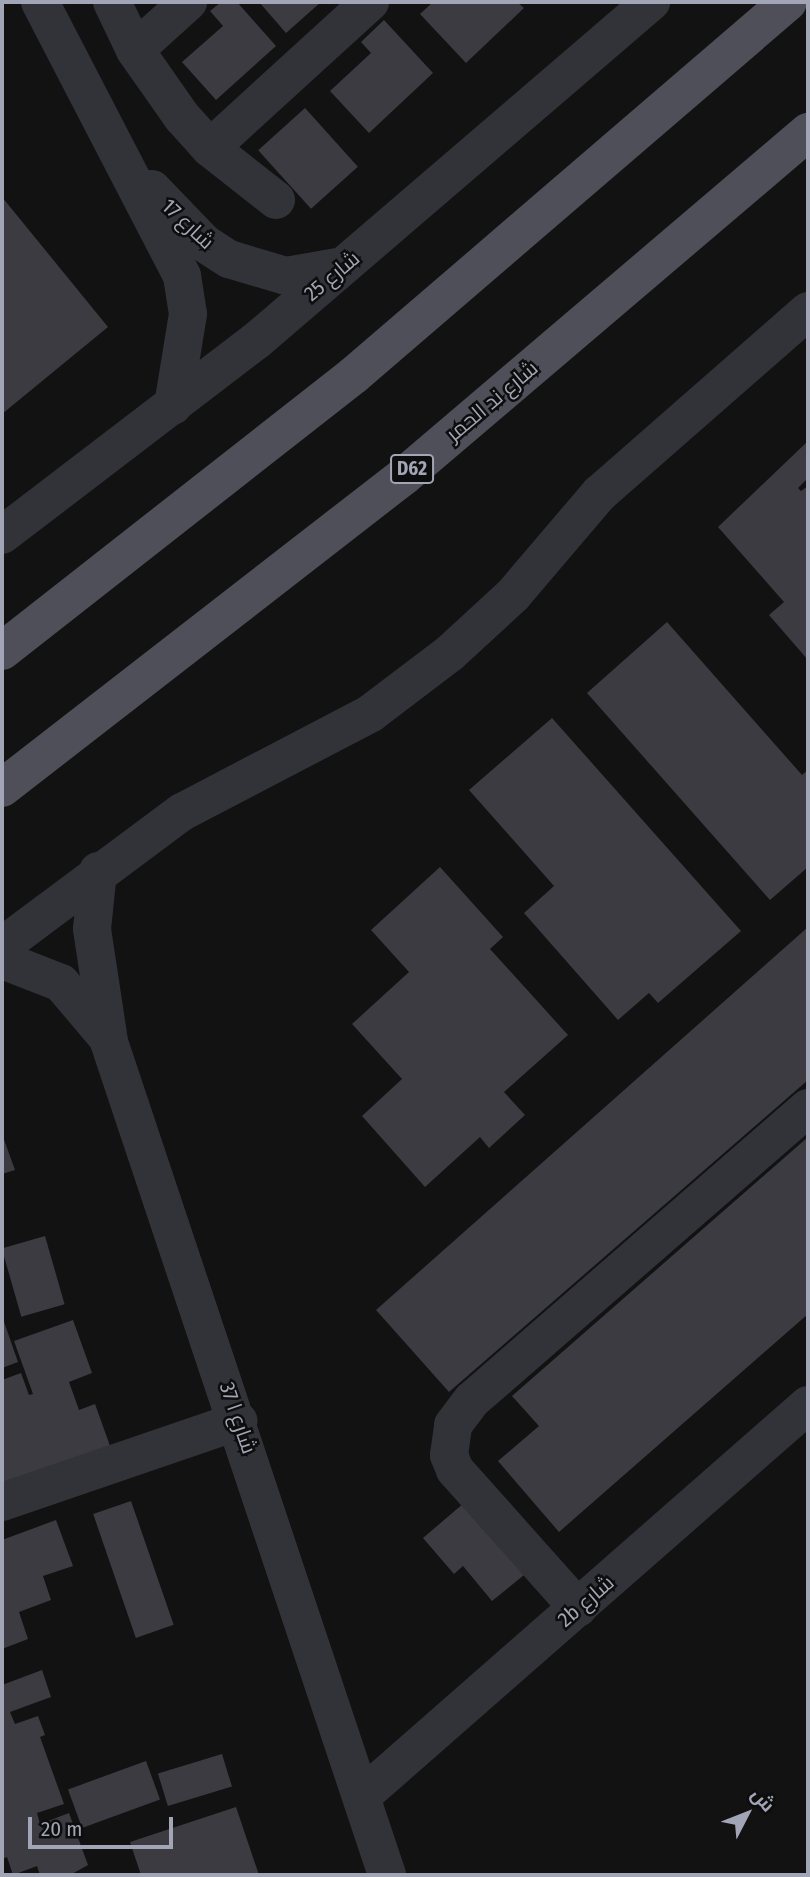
<!DOCTYPE html>
<html>
<head>
<meta charset="utf-8">
<style>
	body { margin:0 }
	#map { position:relative; width:810px; height:1877px; overflow:hidden; background:#121213; font-family:"Fira Sans Condensed",Cairo,sans-serif }
	div>[style] { position:absolute }
	.building>* { inset:0; background:#3b3b41; transform-origin:0 0 }
	.minor>* { height:38px; margin:-19px; padding:0 19px; transform-origin:19px; border-radius:19px; background:#323339 }
	.major>* { height:38px; margin:-19px; padding:0 19px; transform-origin:19px; border-radius:19px; background:#4e4f58 }
	span { translate:-50% -50%; white-space:nowrap; text-align:center; line-height:1.15; -webkit-text-stroke:5px #0d0d0e; paint-order:stroke }
	.shield-label span { padding:2px 5px; background:#0d0d0e; border:2px solid; border-radius:5px; -webkit-text-stroke-width:0 }
	.shield-label { font-size:19px; color:#a1a5b5; font-weight:700 }
	.street-label { font-size:21px; color:#a1a5b5 }
	.frame { position:absolute; inset:0; border:4px solid #a1a5b5; pointer-events:none }
	.north { position:absolute; left:712px; top:1779px; width:70px; height:70px; -webkit-text-stroke:5px #0d0d0e; paint-order:stroke; rotate:48deg; font-size:19px; font-weight:700; line-height:28px; text-align:center; color:#a1a5b5 }
	.north::after { content:''; display:block; margin:auto; width:24px; height:32px; background:#a1a5b5; clip-path:polygon(50% 0,100% 100%,50% 72%,0 100%) }
	.scale { position:absolute; left:28px; top:1817px; width:145px; height:32px; box-sizing:border-box; border:4px solid #a1a5b5; border-top:0; padding-left:9px; font-size:21px; line-height:24px; white-space:nowrap; color:#a1a5b5; -webkit-text-stroke:5px #0d0d0e; paint-order:stroke }
</style>
</head>
<body>
<div id="map">
	<div class="building">
		<div style="clip-path:polygon(221px 2px,237px 2px,276px 46px,216px 100px,182px 62px,223px 26px,210px 11px)"></div>
		<div style="clip-path:polygon(259px 2px,321px 2px,286px 33px)"></div>
		<div style="clip-path:polygon(433px 2px,517px 2px,524px 8px,466px 63px,420px 14px)"></div>
		<div style="clip-path:polygon(384px 20px,433px 73px,369px 133px,330px 91px,371px 53px,361px 42px)"></div>
		<div style="left:305px;top:108px;width:79px;height:63px;rotate:48deg"></div>
		<div style="clip-path:polygon(2px 197px,108px 327px,2px 414px)"></div>
		<div style="clip-path:polygon(808px 441px,808px 478px,798px 488px,801px 491px,808px 486px,808px 660px,769px 615px,784px 602px,718px 527px)"></div>
		<div style="clip-path:polygon(667px 622px,802px 775px,808px 770px,808px 867px,770px 900px,587px 693px)"></div>
		<div style="clip-path:polygon(552px 718px,741px 931px,658px 1003px,649px 993px,618px 1020px,524px 913px,554px 886px,469px 790px)"></div>
		<div style="clip-path:polygon(440px 867px,503px 937px,490px 949px,568px 1035px,504px 1092px,525px 1115px,489px 1148px,480px 1137px,425px 1187px,362px 1116px,402px 1079px,352px 1024px,409px 972px,371px 930px)"></div>
		<div style="clip-path:polygon(808px 927px,808px 1080px,449px 1392px,376px 1310px)"></div>
		<div style="clip-path:polygon(2px 1134px,15px 1170px,2px 1174px)"></div>
		<div style="clip-path:polygon(808px 1137px,808px 1314px,559px 1532px,498px 1461px,539px 1426px,512px 1396px)"></div>
		<div style="left:45px;top:1236px;width:71px;height:45px;rotate:74deg"></div>
		<div style="clip-path:polygon(2px 1316px,18px 1362px,2px 1368px)"></div>
		<div style="clip-path:polygon(73px 1320px,92px 1373px,69px 1382px,79px 1410px,95px 1404px,114px 1457px,2px 1496px,2px 1380px,21px 1373px,29px 1395px,33px 1394px,14px 1341px)"></div>
		<div style="left:131px;top:1501px;width:131px;height:40px;rotate:71deg"></div>
		<div style="clip-path:polygon(464px 1503px,524px 1575px,492px 1601px,463px 1566px,454px 1574px,423px 1538px)"></div>
		<div style="clip-path:polygon(56px 1520px,73px 1566px,43px 1576px,51px 1600px,19px 1612px,28px 1639px,2px 1649px,2px 1540px)"></div>
		<div style="clip-path:polygon(42px 1670px,51px 1697px,10px 1712px,15px 1724px,38px 1716px,45px 1735px,40px 1737px,64px 1804px,37px 1813px,40px 1824px,69px 1813px,88px 1865px,70px 1875px,40px 1875px,37px 1866px,13px 1875px,7px 1857px,2px 1859px,2px 1685px)"></div>
		<div style="left:222px;top:1754px;width:34px;height:67px;rotate:73deg"></div>
		<div style="left:146px;top:1761px;width:41px;height:83px;rotate:70deg"></div>
		<div style="clip-path:polygon(236px 1807px,259px 1875px,141px 1875px,130px 1842px)"></div>
	</div>
	<div class="minor">
		<div style="left:40px;top:2px;width:309px;rotate:62.6deg"></div>
		<div style="left:182px;top:276px;width:38px;rotate:81deg"></div>
		<div style="left:188px;top:314px;width:93px;rotate:99.3deg"></div>
		<div style="left:112px;top:2px;width:53px;rotate:64.4deg"></div>
		<div style="left:135px;top:50px;width:82px;rotate:55deg"></div>
		<div style="left:182px;top:117px;width:42px;rotate:47.9deg"></div>
		<div style="left:210px;top:148px;width:84px;rotate:38.2deg"></div>
		<div style="left:135px;top:50px;width:72px;rotate:-42.2deg"></div>
		<div style="left:210px;top:148px;width:217px;rotate:-42.4deg"></div>
		<div style="left:152px;top:189px;width:75px;rotate:46.1deg"></div>
		<div style="left:204px;top:243px;width:30px;rotate:33deg"></div>
		<div style="left:229px;top:259px;width:59px;rotate:16.6deg"></div>
		<div style="left:286px;top:276px;width:58px;rotate:-10deg"></div>
		<div style="left:2px;top:535px;width:320px;rotate:-37.4deg"></div>
		<div style="left:256px;top:341px;width:521px;rotate:-40.64deg"></div>
		<div style="left:98px;top:871px;width:58px;rotate:95.9deg"></div>
		<div style="left:92px;top:929px;width:114px;rotate:81.4deg"></div>
		<div style="left:109px;top:1042px;width:878px;rotate:71.54deg"></div>
		<div style="left:2px;top:946px;width:224px;rotate:-36.7deg"></div>
		<div style="left:182px;top:812px;width:213px;rotate:-27.6deg"></div>
		<div style="left:371px;top:713px;width:99px;rotate:-37.2deg"></div>
		<div style="left:450px;top:653px;width:86px;rotate:-42.6deg"></div>
		<div style="left:513px;top:595px;width:133px;rotate:-49.6deg"></div>
		<div style="left:599px;top:494px;width:278px;rotate:-41.2deg"></div>
		<div style="left:2px;top:960px;width:63px;rotate:21.3deg"></div>
		<div style="left:61px;top:983px;width:71px;rotate:49.6deg"></div>
		<div style="left:2px;top:1502px;width:250px;rotate:-18.9deg"></div>
		<div style="left:578px;top:1608px;width:185px;rotate:-131.7deg"></div>
		<div style="left:455px;top:1470px;width:16px;rotate:-112deg"></div>
		<div style="left:449px;top:1455px;width:30px;rotate:-82deg"></div>
		<div style="left:453px;top:1425px;width:31px;rotate:-53deg"></div>
		<div style="left:472px;top:1400px;width:445px;rotate:-41deg"></div>
		<div style="left:362px;top:1796px;width:593px;rotate:-41.24deg"></div>
	</div>
	<div class="major">
		<div style="left:2px;top:651px;width:447px;rotate:-38.1deg"></div>
		<div style="left:354px;top:375px;width:572px;rotate:-40.68deg"></div>
		<div style="left:2px;top:788px;width:509px;rotate:-37.82deg"></div>
		<div style="left:404px;top:476px;width:531px;rotate:-40.41deg"></div>
	</div>
	<div class="shield-label">
		<span style="left:412px;top:469px">D62</span>
	</div>
	<div class="street-label">
		<span style="left:188px;top:224px;rotate:43deg">شارع 17</span>
		<span style="left:332px;top:276px;rotate:-40deg">شارع 25</span>
		<span style="left:492px;top:401px;rotate:-40deg">شارع ند الحمر</span>
		<span style="left:238px;top:1418px;rotate:71deg">شارع ا 37</span>
		<span style="left:586px;top:1601px;rotate:-41deg">2b شارع</span>
	</div>
	<div class="frame"></div>
	<div class="north">ش</div>
	<div class="scale">20 m</div>
</div>
</body>
</html>
